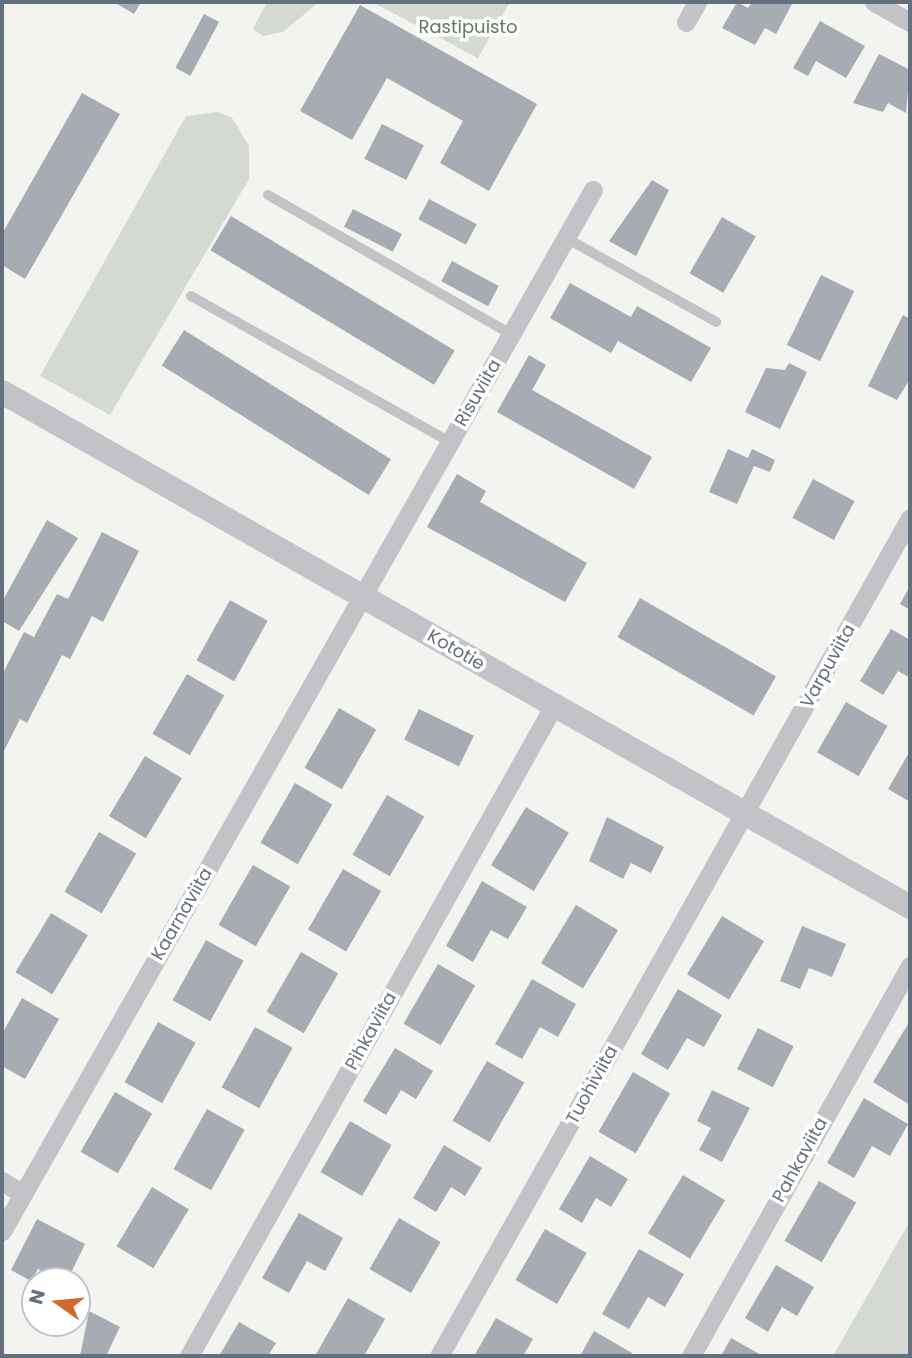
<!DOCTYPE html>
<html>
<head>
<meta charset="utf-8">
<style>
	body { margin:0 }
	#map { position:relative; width:912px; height:1358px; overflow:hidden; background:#f3f3f0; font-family:Poppins,sans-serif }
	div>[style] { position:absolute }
	.green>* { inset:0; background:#d4dad1 }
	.building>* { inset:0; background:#a7acb2; transform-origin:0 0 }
	.service>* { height:10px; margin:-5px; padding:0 5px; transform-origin:5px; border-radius:5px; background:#c1c3c7 }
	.minor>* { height:19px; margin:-9.5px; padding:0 9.5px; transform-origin:9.5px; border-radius:9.5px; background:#c1c3c7 }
	.tertiary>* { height:24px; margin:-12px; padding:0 12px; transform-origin:12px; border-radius:12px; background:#c1c3c7 }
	span { translate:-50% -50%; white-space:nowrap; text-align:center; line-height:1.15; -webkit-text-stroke:7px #fff; paint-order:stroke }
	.park-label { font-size:18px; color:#657663 }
	.street-label { font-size:18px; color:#65707e }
	.frame { position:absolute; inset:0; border:4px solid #65707e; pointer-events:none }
	.north { position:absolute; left:21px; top:1267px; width:70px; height:70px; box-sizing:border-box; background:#fff; border:2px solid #c1c6cb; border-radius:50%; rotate:285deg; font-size:19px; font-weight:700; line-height:28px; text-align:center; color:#65707e }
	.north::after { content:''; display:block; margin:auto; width:24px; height:32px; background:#d36730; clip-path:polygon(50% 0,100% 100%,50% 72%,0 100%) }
</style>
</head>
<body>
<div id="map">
	<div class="green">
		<div style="clip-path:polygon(267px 2px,319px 2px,283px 32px,263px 36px,253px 29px)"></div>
		<div style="clip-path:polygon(372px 2px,510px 2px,478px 58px)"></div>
		<div style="clip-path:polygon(218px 112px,232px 118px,249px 146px,249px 179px,110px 415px,40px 376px,186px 116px)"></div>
		<div style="clip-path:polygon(910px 1221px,910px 1356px,833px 1356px)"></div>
	</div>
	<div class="building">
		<div style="clip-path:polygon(114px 2px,141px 2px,134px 14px)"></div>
		<div style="clip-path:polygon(737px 2px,748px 8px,752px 2px,792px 4px,776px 34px,765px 28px,755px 45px,722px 28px)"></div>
		<div style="clip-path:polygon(360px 5px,537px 104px,489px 191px,440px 163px,463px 121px,387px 78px,352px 140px,300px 111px)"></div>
		<div style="left:204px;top:14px;width:17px;height:61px;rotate:28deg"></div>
		<div style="clip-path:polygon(820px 21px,865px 46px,846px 78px,816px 61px,808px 76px,793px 68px)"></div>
		<div style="clip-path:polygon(879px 54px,910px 70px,906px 113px,888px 103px,883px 112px,853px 103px)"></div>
		<div style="clip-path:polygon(82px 93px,120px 114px,25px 279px,2px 265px,2px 234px)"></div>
		<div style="left:382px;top:124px;width:47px;height:39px;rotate:27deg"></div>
		<div style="clip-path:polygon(652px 180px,669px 190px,636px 256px,609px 241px)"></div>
		<div style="left:429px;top:199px;width:54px;height:23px;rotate:28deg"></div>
		<div style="left:353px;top:209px;width:55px;height:20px;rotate:27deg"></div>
		<div style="left:231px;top:216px;width:261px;height:40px;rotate:31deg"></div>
		<div style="left:722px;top:217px;width:39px;height:65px;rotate:30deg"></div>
		<div style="left:452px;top:261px;width:53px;height:23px;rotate:28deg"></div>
		<div style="left:821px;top:275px;width:37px;height:78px;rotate:26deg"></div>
		<div style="clip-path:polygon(570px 283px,631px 317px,637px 306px,711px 348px,691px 382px,618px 341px,611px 353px,550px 318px)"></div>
		<div style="clip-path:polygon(903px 315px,910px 319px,910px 379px,897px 400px,868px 386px)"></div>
		<div style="left:184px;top:330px;width:244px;height:42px;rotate:32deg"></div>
		<div style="clip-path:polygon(529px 355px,546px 365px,532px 390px,652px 457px,634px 489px,497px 412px)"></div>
		<div style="clip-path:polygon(789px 363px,807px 372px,780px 429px,745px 412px,766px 368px,785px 370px)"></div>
		<div style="clip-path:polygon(728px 449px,748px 458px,752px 449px,775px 460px,770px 472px,754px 466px,737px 504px,709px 492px)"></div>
		<div style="clip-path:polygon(457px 474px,486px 491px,480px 502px,587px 563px,565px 602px,427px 527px)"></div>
		<div style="left:813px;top:479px;width:47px;height:44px;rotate:28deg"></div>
		<div style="clip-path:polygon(47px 520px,78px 538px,19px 631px,2px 621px,2px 602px)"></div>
		<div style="clip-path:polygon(102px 532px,139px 551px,103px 622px,92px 616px,70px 659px,62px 655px,27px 723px,20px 719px,2px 755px,2px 675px,24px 632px,34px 637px,57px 594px,68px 599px)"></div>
		<div style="clip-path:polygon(910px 586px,910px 610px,900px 604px)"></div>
		<div style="left:640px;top:598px;width:157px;height:45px;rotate:30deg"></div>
		<div style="left:230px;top:600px;width:43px;height:69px;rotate:29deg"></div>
		<div style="clip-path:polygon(891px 629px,910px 640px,910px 678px,898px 671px,883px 695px,860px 681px)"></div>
		<div style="left:187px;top:674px;width:43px;height:69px;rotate:30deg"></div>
		<div style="left:846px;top:702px;width:48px;height:58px;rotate:30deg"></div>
		<div style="left:339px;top:708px;width:43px;height:69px;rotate:30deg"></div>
		<div style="left:419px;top:709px;width:61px;height:34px;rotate:26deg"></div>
		<div style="clip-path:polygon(910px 751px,910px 802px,888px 789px)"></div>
		<div style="left:145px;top:756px;width:43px;height:70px;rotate:31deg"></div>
		<div style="left:295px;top:783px;width:43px;height:69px;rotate:30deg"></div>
		<div style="left:387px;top:795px;width:43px;height:69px;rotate:30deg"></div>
		<div style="left:526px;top:807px;width:50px;height:68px;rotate:31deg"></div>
		<div style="clip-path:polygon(607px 817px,664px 847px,651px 873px,631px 863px,623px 879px,589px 861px)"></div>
		<div style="left:99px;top:832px;width:43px;height:69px;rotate:30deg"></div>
		<div style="left:253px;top:865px;width:43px;height:69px;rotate:30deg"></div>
		<div style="left:343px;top:869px;width:44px;height:70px;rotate:30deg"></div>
		<div style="clip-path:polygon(482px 881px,527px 907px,508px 939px,491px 930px,473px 962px,446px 946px)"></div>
		<div style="left:576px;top:905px;width:49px;height:68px;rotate:31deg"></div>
		<div style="left:51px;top:913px;width:43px;height:69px;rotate:31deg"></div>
		<div style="left:722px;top:916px;width:49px;height:68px;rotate:31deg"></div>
		<div style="clip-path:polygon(802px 926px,846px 944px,832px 977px,809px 968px,800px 989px,780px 981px)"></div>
		<div style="left:206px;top:940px;width:43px;height:69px;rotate:29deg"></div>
		<div style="left:301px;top:952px;width:43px;height:69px;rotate:30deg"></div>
		<div style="left:438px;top:964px;width:43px;height:69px;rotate:30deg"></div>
		<div style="clip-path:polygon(532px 979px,576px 1004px,558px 1037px,540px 1027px,522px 1059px,495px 1044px)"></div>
		<div style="clip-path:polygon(678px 989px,722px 1015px,704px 1047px,687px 1038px,668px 1070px,641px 1054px)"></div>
		<div style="clip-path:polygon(22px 998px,59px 1019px,25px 1079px,2px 1066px,2px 1034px)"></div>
		<div style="left:158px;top:1022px;width:43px;height:69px;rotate:29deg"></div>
		<div style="clip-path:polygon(908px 1024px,910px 1026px,910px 1105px,873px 1082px)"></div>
		<div style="left:255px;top:1027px;width:43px;height:69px;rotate:29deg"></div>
		<div style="left:758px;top:1028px;width:40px;height:46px;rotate:27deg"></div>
		<div style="clip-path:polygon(395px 1048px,433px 1071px,416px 1099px,401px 1090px,386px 1115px,363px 1101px)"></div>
		<div style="left:487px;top:1061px;width:43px;height:69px;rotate:30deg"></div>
		<div style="left:633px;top:1072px;width:43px;height:69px;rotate:30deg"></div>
		<div style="clip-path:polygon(712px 1090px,750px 1108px,722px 1162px,699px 1150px,711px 1128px,697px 1121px)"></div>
		<div style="left:115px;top:1092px;width:43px;height:69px;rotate:30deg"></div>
		<div style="clip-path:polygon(864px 1098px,908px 1124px,890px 1156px,872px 1146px,854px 1178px,827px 1163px)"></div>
		<div style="left:207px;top:1109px;width:43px;height:69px;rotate:29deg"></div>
		<div style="left:350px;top:1121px;width:48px;height:59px;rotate:30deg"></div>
		<div style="clip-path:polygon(444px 1145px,482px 1168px,465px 1196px,451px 1187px,436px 1212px,413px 1198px)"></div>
		<div style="clip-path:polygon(590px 1156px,628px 1179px,611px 1207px,596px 1198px,582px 1223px,559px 1209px)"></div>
		<div style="left:683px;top:1175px;width:49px;height:68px;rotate:31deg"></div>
		<div style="left:819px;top:1181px;width:43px;height:69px;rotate:30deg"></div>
		<div style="left:152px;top:1187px;width:43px;height:69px;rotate:31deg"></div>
		<div style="clip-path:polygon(299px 1213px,343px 1238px,325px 1271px,307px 1261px,289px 1293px,262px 1278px)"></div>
		<div style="left:399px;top:1218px;width:48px;height:59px;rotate:30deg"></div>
		<div style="clip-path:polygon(37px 1219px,85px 1244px,67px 1281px,41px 1281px,45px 1273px,38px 1269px,31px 1281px,11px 1270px)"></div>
		<div style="left:545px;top:1229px;width:48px;height:59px;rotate:30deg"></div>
		<div style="clip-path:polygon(639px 1249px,684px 1274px,665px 1307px,648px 1297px,629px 1329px,602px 1314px)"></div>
		<div style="clip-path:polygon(776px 1265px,814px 1287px,797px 1316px,782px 1307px,768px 1332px,745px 1318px)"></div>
		<div style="clip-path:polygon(348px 1298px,385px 1319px,364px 1356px,315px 1356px)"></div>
		<div style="clip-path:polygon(89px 1311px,120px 1327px,106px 1356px,80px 1356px)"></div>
		<div style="clip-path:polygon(496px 1318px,533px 1339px,523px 1356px,474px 1356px)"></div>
		<div style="clip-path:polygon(239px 1322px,276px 1343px,268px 1356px,219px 1356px)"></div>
		<div style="clip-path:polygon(594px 1331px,632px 1353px,629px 1356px,580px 1356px)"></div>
		<div style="clip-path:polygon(731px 1338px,763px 1356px,721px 1356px)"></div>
	</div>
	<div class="service">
		<div style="left:268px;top:195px;width:280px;rotate:29.8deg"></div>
		<div style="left:566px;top:238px;width:172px;rotate:29.2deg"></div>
		<div style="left:191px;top:296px;width:297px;rotate:29.4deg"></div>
	</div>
	<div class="minor">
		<div style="left:874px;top:2px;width:41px;rotate:29.1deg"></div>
		<div style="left:686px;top:22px;width:23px;rotate:-61deg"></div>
		<div style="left:2px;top:1181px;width:25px;rotate:32deg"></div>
		<div style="left:2px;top:1231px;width:1197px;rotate:-60.42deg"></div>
		<div style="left:189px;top:1356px;width:746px;rotate:-60.72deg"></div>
		<div style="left:439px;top:1356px;width:961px;rotate:-60.66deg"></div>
		<div style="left:691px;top:1356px;width:448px;rotate:-60.7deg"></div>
	</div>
	<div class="tertiary">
		<div style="left:2px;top:392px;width:1044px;rotate:29.56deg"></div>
	</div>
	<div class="park-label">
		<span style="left:468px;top:27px">Rastipuisto</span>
	</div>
	<div class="street-label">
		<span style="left:478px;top:393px;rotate:-60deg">Risuviita</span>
		<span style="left:456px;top:650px;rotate:30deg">Kototie</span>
		<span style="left:828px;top:666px;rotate:-61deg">Varpuviita</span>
		<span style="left:182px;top:914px;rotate:-60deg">Kaarnaviita</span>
		<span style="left:371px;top:1031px;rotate:-61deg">Pihkaviita</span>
		<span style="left:592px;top:1085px;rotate:-61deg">Tuohiviita</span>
		<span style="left:800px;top:1160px;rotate:-61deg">Pahkaviita</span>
	</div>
	<div class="frame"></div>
	<div class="north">N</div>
</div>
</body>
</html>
